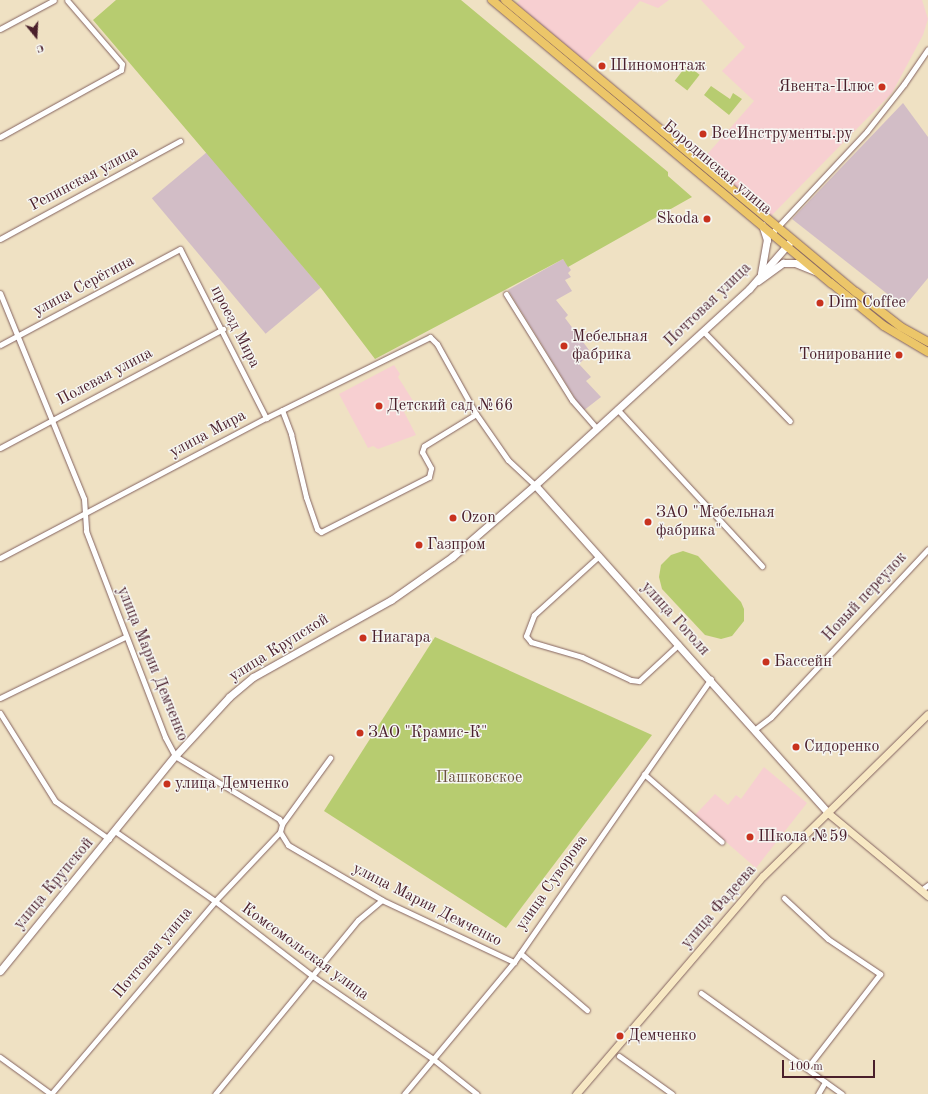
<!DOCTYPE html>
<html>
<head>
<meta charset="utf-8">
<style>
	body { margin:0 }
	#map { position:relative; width:928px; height:1094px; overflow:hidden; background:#efe1c3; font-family:"Old Standard TT",serif }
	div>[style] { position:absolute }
	.built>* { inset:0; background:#f7cfd1 }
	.industrial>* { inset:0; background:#d2bdc6; transform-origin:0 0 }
	.green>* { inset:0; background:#b7cc70; transform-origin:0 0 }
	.roads { filter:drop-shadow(0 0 1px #846360) drop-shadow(0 0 1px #846360) }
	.minor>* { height:5px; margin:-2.5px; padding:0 2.5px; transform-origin:2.5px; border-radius:2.5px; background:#fff }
	.tertiary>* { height:7px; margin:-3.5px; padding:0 3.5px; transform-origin:3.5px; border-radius:3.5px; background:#fff }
	.secondary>* { height:7px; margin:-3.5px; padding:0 3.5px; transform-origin:3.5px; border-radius:3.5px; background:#f7e8c3 }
	.primary>* { height:8px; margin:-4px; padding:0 4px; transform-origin:4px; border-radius:4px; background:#ecc669 }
	.dots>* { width:11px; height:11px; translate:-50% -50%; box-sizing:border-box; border:2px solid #f6f6f2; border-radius:50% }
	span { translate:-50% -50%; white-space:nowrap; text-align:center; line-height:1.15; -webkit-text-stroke:3px #f6f6f2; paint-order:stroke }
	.poi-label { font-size:16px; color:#4a1f2b }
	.left { translate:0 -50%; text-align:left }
	.right { translate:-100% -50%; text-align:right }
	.street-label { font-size:16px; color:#4a1f2b }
	.park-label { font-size:16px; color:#6b5340 }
	.north { position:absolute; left:16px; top:16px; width:40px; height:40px; -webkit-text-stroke:3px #f6f6f2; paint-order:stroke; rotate:162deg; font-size:11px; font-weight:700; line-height:16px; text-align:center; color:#4a1f2b }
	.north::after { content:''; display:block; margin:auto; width:14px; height:18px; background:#4a1f2b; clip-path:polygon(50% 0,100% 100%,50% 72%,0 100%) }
	.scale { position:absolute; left:782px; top:1060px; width:93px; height:18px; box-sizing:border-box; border:2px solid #4a1f2b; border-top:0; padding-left:5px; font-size:12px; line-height:14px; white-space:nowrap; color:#4a1f2b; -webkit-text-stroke:3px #f6f6f2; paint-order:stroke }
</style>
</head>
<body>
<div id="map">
	<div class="built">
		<div style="clip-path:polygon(520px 0,669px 0,658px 8px,640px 1px,586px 62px,516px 4px)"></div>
		<div style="clip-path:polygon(701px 0,922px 0,928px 19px,923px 35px,892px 93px,771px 216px,703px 159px,754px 101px,722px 71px,745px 47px)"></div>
		<div style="clip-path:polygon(394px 365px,400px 374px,398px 377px,415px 404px,404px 412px,416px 435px,378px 449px,373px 446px,368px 448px,339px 394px)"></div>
		<div style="clip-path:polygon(764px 767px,807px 803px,756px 868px,695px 815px,715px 794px,728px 805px,736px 795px,741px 799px)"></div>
	</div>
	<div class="industrial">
		<div style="clip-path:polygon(903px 103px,928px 137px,928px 278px,904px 307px,792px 219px)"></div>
		<div style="left:207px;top:152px;width:177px;height:72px;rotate:50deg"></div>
		<div style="clip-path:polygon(563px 259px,571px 270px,568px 273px,571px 277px,565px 280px,572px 291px,556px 300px,568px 315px,565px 318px,589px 350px,581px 357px,583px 360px,579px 364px,591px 377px,586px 381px,601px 397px,583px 411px,508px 290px)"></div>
	</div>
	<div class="green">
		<div style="clip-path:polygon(116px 0,461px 0,668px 172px,668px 176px,692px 197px,568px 267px,563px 259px,375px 359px,321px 288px,93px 20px)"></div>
		<div style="left:687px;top:65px;width:16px;height:20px;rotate:38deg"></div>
		<div style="clip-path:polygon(711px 86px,730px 99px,733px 93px,742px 99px,729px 115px,704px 95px)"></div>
		<div style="clip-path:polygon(683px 551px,698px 556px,741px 602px,744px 609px,744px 621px,732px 636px,721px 639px,705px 635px,662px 589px,659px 577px,661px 565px,671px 555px)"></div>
		<div style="clip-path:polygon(435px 637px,652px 735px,506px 928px,324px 811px)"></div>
	</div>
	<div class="roads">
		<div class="minor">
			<div style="left:0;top:29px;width:61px;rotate:-28.2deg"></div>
			<div style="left:0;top:137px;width:138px;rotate:-29deg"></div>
			<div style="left:121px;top:70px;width:6px;rotate:-81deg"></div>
			<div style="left:122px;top:64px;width:84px;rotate:-130.7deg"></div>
			<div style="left:772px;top:233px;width:139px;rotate:-47deg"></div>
			<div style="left:867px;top:131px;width:60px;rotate:-51.8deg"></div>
			<div style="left:904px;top:84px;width:42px;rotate:-55.6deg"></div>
			<div style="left:0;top:239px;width:205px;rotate:-28.6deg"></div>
			<div style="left:0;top:293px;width:222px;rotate:67.8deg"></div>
			<div style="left:84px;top:499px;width:32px;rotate:86deg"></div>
			<div style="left:86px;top:531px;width:221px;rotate:69deg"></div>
			<div style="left:165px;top:737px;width:21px;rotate:62deg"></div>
			<div style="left:175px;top:756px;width:122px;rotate:31.2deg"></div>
			<div style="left:279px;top:819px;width:6px;rotate:59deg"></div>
			<div style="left:282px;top:824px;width:8px;rotate:104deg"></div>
			<div style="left:280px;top:832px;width:15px;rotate:58deg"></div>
			<div style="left:288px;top:845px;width:109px;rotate:30.3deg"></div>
			<div style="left:382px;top:900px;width:146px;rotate:25.2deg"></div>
			<div style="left:506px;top:294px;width:125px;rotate:58.1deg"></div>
			<div style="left:572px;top:400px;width:37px;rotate:49deg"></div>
			<div style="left:703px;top:331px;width:125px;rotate:46deg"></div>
			<div style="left:0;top:345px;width:204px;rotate:-28.1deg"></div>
			<div style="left:180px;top:249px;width:190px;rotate:63deg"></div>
			<div style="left:617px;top:409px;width:214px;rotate:47.3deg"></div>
			<div style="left:282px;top:410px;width:26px;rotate:69deg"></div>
			<div style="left:291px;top:434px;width:65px;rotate:76.6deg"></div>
			<div style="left:306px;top:497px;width:34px;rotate:71deg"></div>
			<div style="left:317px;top:529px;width:5px;rotate:37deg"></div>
			<div style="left:321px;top:532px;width:121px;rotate:-27deg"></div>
			<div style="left:429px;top:477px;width:9px;rotate:-77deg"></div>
			<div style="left:431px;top:468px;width:18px;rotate:-119deg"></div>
			<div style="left:422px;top:452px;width:6px;rotate:-72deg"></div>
			<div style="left:424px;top:446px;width:61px;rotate:-31.6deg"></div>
			<div style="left:0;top:448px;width:253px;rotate:-28.1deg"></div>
			<div style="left:599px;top:556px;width:88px;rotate:137.8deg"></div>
			<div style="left:534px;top:615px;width:22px;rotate:111deg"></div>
			<div style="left:526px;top:636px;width:8px;rotate:50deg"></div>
			<div style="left:531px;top:642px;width:53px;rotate:16.4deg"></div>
			<div style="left:582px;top:657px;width:54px;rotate:25.1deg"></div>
			<div style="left:631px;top:680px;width:8px;rotate:7deg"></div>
			<div style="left:639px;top:681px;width:54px;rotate:-42.8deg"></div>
			<div style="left:0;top:558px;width:301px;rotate:-27.8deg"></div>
			<div style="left:266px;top:418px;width:183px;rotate:-26.3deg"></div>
			<div style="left:430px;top:337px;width:10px;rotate:45deg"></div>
			<div style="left:437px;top:344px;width:80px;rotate:60.9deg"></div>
			<div style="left:476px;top:414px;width:56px;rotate:55.2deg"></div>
			<div style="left:508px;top:460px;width:37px;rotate:43deg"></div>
			<div style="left:0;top:698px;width:139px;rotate:-26deg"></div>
			<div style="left:0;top:713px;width:104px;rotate:58deg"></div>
			<div style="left:55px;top:801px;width:66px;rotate:35.1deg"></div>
			<div style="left:754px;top:730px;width:21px;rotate:-37deg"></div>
			<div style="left:771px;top:717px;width:230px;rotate:-46.9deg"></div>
			<div style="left:644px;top:774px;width:103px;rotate:41.1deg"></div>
			<div style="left:282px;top:824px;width:82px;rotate:-54deg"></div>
			<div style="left:116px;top:832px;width:121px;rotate:34.9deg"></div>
			<div style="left:215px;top:901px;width:121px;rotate:37.6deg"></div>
			<div style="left:311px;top:975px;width:148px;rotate:34.5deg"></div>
			<div style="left:433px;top:1059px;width:56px;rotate:38.5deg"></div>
			<div style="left:921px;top:890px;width:9px;rotate:-36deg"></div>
			<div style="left:784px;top:898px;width:60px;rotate:43deg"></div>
			<div style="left:828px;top:939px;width:63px;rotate:33.9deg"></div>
			<div style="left:880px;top:974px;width:119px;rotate:127.8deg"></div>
			<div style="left:520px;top:953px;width:88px;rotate:40.4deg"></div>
			<div style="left:701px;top:993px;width:173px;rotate:35.6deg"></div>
			<div style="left:619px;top:1056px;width:65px;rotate:35.6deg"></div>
			<div style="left:0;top:1057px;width:63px;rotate:36deg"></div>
			<div style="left:51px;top:1094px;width:253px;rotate:-49.6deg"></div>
			<div style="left:215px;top:901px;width:95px;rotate:-46.7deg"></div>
			<div style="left:215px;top:1094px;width:225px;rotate:-50.6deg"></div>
			<div style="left:358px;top:920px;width:31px;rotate:-40deg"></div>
			<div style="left:404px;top:1094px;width:172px;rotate:-50.2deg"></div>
			<div style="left:514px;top:962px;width:345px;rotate:-55.2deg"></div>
			<div style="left:818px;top:1094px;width:14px;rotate:-60deg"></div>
		</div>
		<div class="tertiary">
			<div style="left:761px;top:273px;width:34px;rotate:-80deg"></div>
			<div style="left:767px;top:240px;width:16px;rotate:-108deg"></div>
			<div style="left:758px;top:281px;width:31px;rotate:-36deg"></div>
			<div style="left:783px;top:263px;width:12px"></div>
			<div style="left:795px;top:263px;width:22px;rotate:22deg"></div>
			<div style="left:535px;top:485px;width:440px;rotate:48.2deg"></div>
			<div style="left:0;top:971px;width:277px;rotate:-50.9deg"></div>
			<div style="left:175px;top:756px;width:80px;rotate:-47.5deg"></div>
			<div style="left:229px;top:697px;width:31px;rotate:-40deg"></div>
			<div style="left:253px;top:677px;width:158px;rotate:-29.2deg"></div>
			<div style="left:391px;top:600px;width:75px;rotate:-35.2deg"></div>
			<div style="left:452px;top:557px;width:110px;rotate:-40.9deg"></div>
			<div style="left:535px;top:485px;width:290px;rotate:-42.5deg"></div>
			<div style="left:749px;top:289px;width:62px;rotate:-48.9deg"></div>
		</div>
		<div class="secondary">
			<div style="left:828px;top:813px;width:130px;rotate:39.7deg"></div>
			<div style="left:576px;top:1094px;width:287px;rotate:-49.4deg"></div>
			<div style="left:763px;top:876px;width:231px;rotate:-44.5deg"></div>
		</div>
		<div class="primary">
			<div style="left:492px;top:0;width:442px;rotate:39.9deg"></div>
			<div style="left:831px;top:283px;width:68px;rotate:39.1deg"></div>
			<div style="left:884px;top:326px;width:51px;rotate:30.6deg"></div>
			<div style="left:505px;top:0;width:457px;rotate:39.8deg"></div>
			<div style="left:856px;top:292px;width:57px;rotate:37.9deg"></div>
			<div style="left:901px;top:327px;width:31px;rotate:29deg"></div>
		</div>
	</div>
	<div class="dots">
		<div style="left:602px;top:66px;background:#c8321e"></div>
		<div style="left:882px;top:87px;background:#c8321e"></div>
		<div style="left:703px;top:134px;background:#c8321e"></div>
		<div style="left:707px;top:219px;background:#c8321e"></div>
		<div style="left:820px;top:303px;background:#c8321e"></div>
		<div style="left:564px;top:346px;background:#c8321e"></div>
		<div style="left:899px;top:355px;background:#c8321e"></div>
		<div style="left:379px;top:406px;background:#c8321e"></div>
		<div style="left:453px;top:518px;background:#c8321e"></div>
		<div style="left:648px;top:522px;background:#c8321e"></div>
		<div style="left:419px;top:545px;background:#c8321e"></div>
		<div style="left:363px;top:638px;background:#c8321e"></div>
		<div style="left:766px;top:662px;background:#c8321e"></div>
		<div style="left:360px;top:733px;background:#c8321e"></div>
		<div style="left:796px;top:747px;background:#c8321e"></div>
		<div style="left:167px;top:784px;background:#c8321e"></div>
		<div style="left:750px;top:837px;background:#c8321e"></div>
		<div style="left:620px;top:1036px;background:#c8321e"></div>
	</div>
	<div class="poi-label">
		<span class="left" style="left:610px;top:66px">Шиномонтаж</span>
		<span class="right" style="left:874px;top:87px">Явента-Плюс</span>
		<span class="left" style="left:711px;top:134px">ВсеИнструменты.ру</span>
		<span class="right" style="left:699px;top:219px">Skoda</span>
		<span class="left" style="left:828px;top:303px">Dim Coffee</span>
		<span class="left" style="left:572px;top:346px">Мебельная<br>фабрика</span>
		<span class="right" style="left:891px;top:355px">Тонирование</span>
		<span class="left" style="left:387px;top:406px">Детский сад №66</span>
		<span class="left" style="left:656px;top:522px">ЗАО "Мебельная<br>фабрика"</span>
		<span class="left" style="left:461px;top:518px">Ozon</span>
		<span class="left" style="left:427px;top:545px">Газпром</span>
		<span class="left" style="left:371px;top:638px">Ниагара</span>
		<span class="left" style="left:774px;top:662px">Бассейн</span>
		<span class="left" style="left:368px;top:733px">ЗАО "Крамис-К"</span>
		<span class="left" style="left:804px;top:747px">Сидоренко</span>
		<span class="left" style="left:175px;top:784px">улица Демченко</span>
		<span class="left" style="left:758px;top:837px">Школа №59</span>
		<span class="left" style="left:628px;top:1036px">Демченко</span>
	</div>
	<div class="street-label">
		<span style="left:717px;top:168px;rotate:40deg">Бородинская улица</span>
		<span style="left:84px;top:179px;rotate:-28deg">Репинская улица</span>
		<span style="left:84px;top:286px;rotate:-28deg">улица Серёгина</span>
		<span style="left:708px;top:305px;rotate:-44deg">Почтовая улица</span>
		<span style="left:235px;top:327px;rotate:63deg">проезд Мира</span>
		<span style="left:105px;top:377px;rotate:-28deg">Полевая улица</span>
		<span style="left:208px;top:434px;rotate:-28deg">улица Мира</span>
		<span style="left:865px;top:597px;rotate:-47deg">Новый переулок</span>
		<span style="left:675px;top:619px;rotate:48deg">улица Гоголя</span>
		<span style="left:279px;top:648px;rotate:-32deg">улица Крупской</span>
		<span style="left:152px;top:664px;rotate:68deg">улица Марии Демченко</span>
		<span style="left:552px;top:883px;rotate:-55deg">улица Суворова</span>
		<span style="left:54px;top:884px;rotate:-50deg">улица Крупской</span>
		<span style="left:427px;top:905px;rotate:27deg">улица Марии Демченко</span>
		<span style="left:719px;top:907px;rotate:-49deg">улица Фадеева</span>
		<span style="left:305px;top:952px;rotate:36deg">Комсомольская улица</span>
		<span style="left:153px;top:953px;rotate:-50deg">Почтовая улица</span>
	</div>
	<div class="park-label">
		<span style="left:479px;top:778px">Пашковское</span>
	</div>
	<div class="north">С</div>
	<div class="scale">100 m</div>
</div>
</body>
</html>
